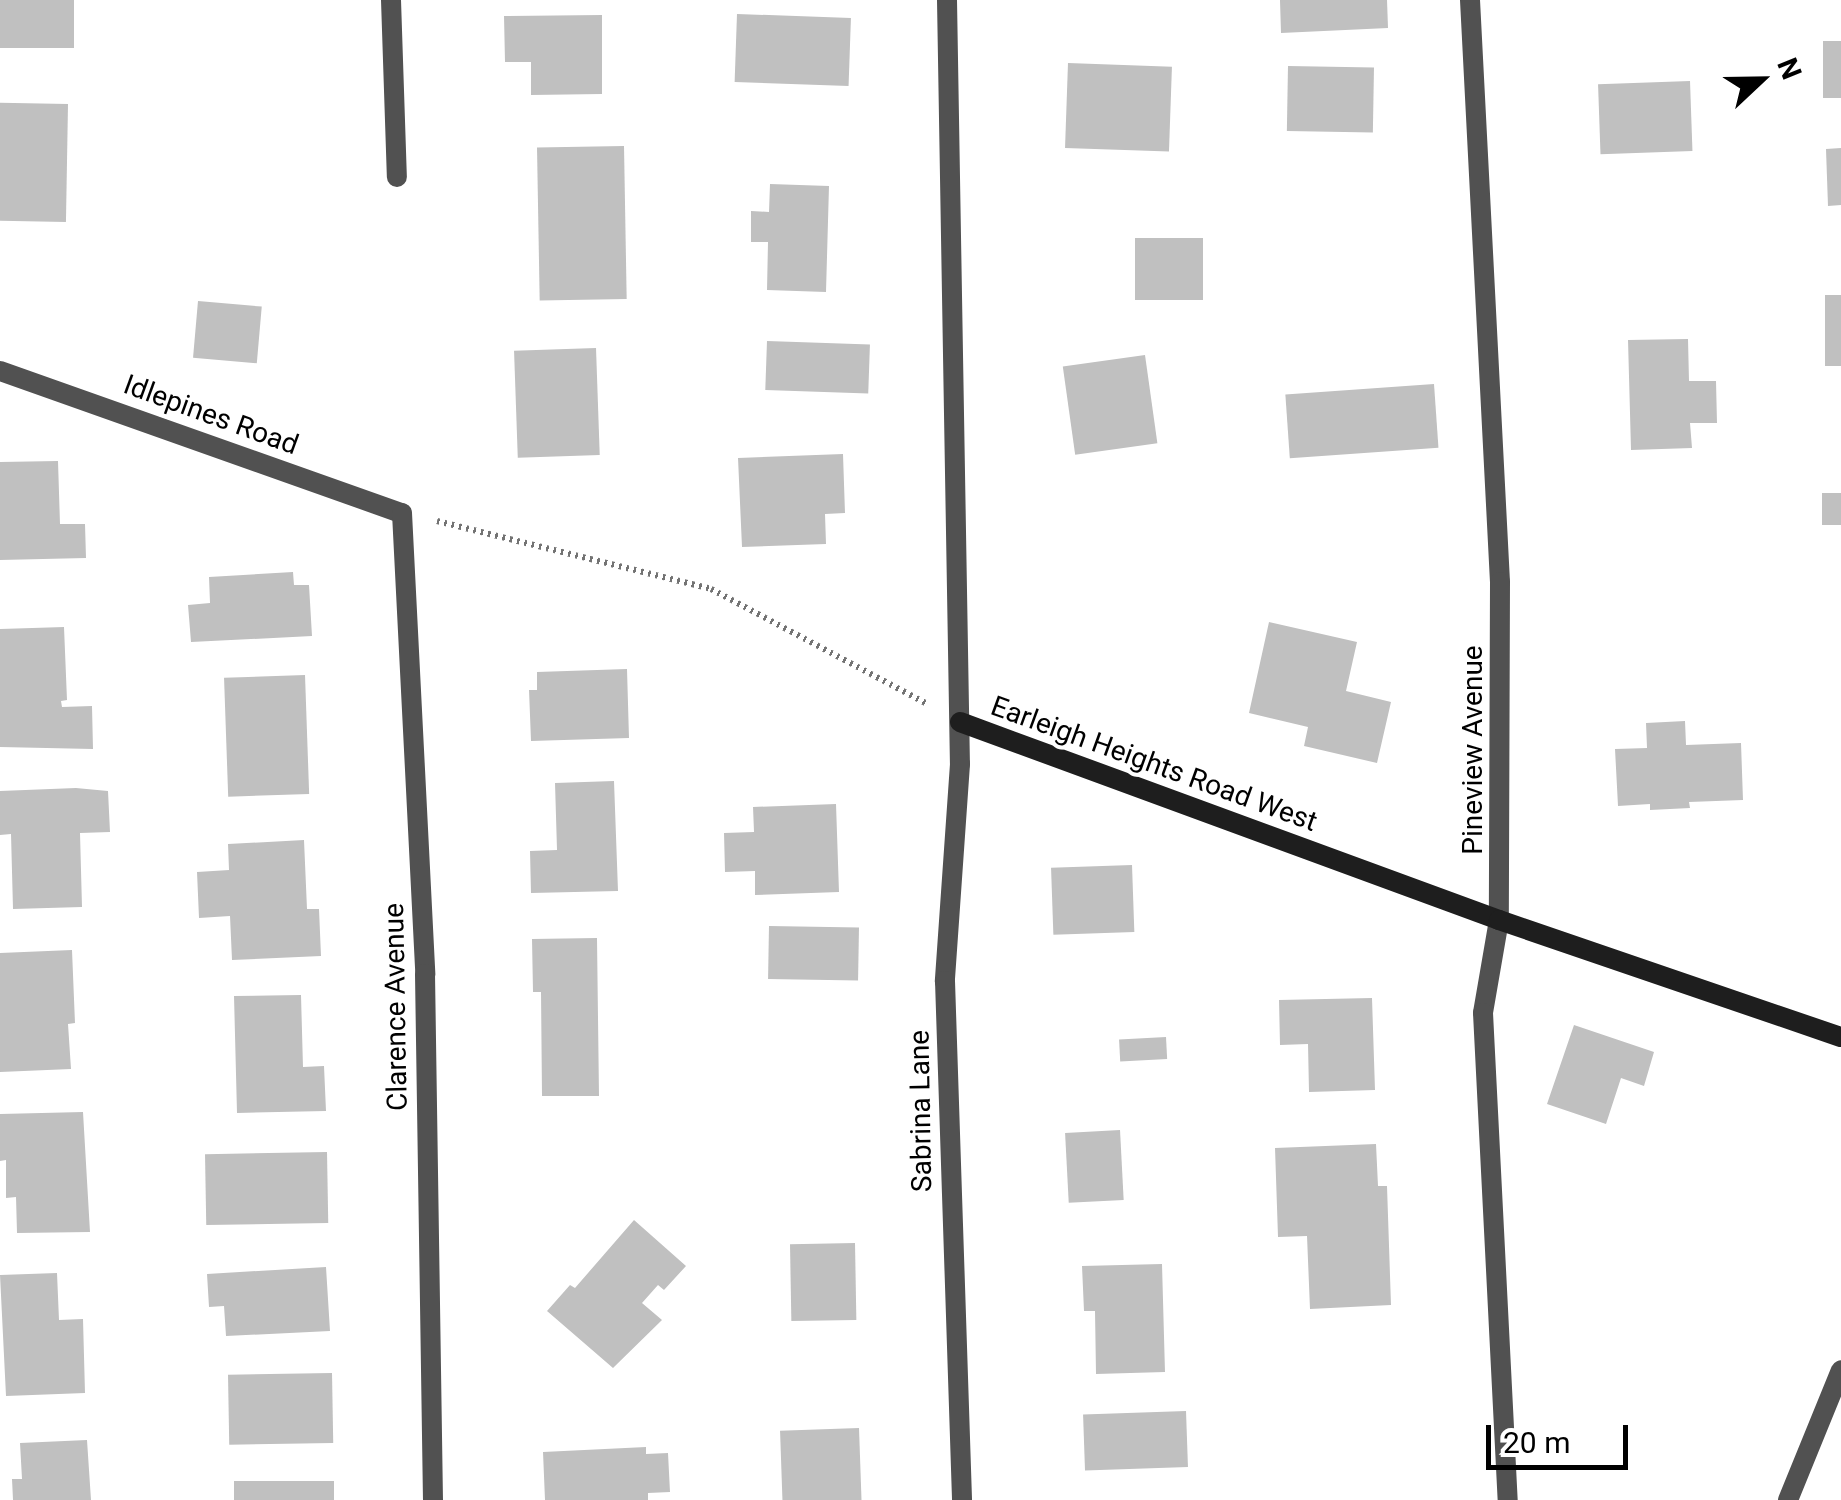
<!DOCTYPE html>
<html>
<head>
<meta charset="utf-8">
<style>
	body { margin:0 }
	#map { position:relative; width:1841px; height:1500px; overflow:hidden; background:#fff; font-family:Roboto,sans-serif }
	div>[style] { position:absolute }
	.building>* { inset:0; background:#c0c0c0; transform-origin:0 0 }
	.path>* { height:6px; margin-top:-3px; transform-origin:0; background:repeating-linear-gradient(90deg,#737373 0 2.5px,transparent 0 7.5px) }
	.lane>* { height:20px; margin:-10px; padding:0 10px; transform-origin:10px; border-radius:10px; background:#515151 }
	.street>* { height:20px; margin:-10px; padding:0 10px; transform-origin:10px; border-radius:10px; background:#515151 }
	.secondary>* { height:20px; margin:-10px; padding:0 10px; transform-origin:10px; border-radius:10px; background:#1e1e1e }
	span { translate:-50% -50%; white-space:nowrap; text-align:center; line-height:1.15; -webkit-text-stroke:8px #fff; paint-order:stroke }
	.street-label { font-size:28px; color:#000 }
	.north { position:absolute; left:1711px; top:30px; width:100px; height:100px; -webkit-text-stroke:8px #fff; paint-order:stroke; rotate:68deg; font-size:28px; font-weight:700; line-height:40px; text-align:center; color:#000 }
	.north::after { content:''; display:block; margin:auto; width:35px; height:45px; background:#000; clip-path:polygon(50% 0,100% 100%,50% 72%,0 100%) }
	.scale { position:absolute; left:1486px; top:1425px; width:142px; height:45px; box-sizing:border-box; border:5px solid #000; border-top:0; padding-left:12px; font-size:30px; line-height:35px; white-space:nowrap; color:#000; -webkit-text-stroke:8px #fff; paint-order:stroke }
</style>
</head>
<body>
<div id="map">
	<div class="building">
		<div style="left:0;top:0;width:74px;height:48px"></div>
		<div style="clip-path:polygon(1280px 0,1387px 0,1388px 28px,1281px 33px)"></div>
		<div style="left:737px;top:14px;width:114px;height:68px;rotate:2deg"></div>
		<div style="clip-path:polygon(602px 15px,602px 94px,531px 95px,531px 62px,505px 62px,504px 16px)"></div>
		<div style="left:1841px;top:41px;width:57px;height:18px;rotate:90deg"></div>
		<div style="left:1068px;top:63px;width:104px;height:85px;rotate:2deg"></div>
		<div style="left:1288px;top:66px;width:86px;height:65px;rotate:1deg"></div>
		<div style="left:1690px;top:81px;width:70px;height:92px;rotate:88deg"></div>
		<div style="left:68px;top:104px;width:118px;height:68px;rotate:91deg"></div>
		<div style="left:624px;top:146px;width:153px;height:87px;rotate:89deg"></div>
		<div style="clip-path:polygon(1841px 148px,1841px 205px,1828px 206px,1826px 149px)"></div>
		<div style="clip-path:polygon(770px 184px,829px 186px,826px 292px,767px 290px,768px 242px,751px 242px,751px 211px,769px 212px)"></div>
		<div style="left:1135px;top:238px;width:68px;height:62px"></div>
		<div style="left:1841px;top:295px;width:71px;height:16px;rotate:90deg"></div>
		<div style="left:198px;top:301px;width:64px;height:57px;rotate:5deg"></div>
		<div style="clip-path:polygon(1688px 339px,1689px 381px,1716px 381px,1717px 423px,1690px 423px,1692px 448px,1631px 450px,1628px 340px)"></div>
		<div style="left:767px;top:341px;width:103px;height:49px;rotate:2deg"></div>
		<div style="left:596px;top:348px;width:107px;height:82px;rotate:88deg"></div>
		<div style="left:1145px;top:355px;width:89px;height:83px;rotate:82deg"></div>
		<div style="left:1434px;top:384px;width:64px;height:149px;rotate:86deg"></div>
		<div style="clip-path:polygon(843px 454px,845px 513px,825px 514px,826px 544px,742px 547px,738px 458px)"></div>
		<div style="clip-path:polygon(58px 461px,60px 524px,85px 524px,86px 558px,0 560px,0 462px)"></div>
		<div style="left:1822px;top:493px;width:19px;height:32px"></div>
		<div style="clip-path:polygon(293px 572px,294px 585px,309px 585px,312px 636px,191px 642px,188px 605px,210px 603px,209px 577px)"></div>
		<div style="clip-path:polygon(1269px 622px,1357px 642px,1346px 691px,1391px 702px,1377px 763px,1304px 746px,1308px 727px,1249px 713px)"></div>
		<div style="clip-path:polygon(64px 627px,67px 700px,61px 701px,62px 707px,92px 706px,93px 749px,0 747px,0 629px)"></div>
		<div style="clip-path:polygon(627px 669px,629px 738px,531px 741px,529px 690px,537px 690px,537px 672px)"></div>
		<div style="left:305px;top:675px;width:119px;height:81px;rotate:88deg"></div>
		<div style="clip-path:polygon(1685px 721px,1686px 745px,1741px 743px,1743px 800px,1689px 802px,1690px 808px,1650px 810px,1650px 804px,1618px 806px,1615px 749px,1647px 748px,1646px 723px)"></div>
		<div style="clip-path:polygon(614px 781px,618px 891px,531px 893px,530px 851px,557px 850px,555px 783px)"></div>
		<div style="clip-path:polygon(76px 788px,108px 791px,110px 832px,80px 833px,82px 907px,13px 909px,11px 834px,0 835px,0 791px)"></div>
		<div style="clip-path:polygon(836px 804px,839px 892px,755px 895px,755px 871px,725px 872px,724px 833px,754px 832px,753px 807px)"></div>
		<div style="clip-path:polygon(304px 840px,307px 909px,319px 909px,321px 956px,232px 960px,230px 916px,199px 918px,197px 872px,229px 870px,228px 844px)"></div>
		<div style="left:1132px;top:865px;width:67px;height:81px;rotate:88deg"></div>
		<div style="left:769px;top:926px;width:90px;height:53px;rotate:1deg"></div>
		<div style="clip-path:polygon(597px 938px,599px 1096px,542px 1096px,541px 992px,533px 992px,532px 939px)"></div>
		<div style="clip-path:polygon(72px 950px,75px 1023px,68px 1024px,71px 1069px,0 1072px,0 953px)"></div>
		<div style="clip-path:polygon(301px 995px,303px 1067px,324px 1066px,326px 1111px,237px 1113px,234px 996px)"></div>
		<div style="clip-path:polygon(1372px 998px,1375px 1090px,1309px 1092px,1308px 1044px,1280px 1045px,1279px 1000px)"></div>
		<div style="clip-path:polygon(1574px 1025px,1654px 1052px,1644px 1086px,1621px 1078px,1606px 1124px,1547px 1104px)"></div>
		<div style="left:1166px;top:1037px;width:22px;height:47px;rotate:87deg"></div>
		<div style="clip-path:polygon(83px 1112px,90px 1232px,17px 1233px,16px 1197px,6px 1198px,6px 1160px,0 1161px,0 1114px)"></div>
		<div style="left:1120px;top:1130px;width:70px;height:55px;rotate:87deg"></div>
		<div style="clip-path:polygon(1376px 1144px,1378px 1186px,1387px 1186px,1391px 1305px,1310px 1309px,1307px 1236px,1278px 1237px,1275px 1148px)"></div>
		<div style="left:327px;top:1152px;width:71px;height:122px;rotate:89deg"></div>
		<div style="clip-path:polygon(634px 1220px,686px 1266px,664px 1290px,658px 1285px,642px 1303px,662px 1320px,613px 1368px,547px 1311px,570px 1285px,575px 1288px)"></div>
		<div style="left:855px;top:1243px;width:77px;height:65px;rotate:89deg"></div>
		<div style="clip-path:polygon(1162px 1264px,1165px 1372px,1096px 1374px,1095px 1311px,1084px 1311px,1082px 1266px)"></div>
		<div style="clip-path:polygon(326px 1267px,330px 1331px,226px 1336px,224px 1306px,209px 1307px,207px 1274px)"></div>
		<div style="clip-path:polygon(57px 1273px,59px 1320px,83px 1319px,85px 1393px,6px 1396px,0 1275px)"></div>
		<div style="left:332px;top:1373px;width:70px;height:104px;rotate:89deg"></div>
		<div style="left:1186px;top:1411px;width:56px;height:103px;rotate:88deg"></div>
		<div style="left:859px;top:1428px;width:72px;height:79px;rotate:88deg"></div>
		<div style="clip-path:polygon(87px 1440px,91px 1500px,13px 1500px,12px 1479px,22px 1479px,20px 1443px)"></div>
		<div style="clip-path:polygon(646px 1447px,646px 1454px,668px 1453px,670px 1492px,648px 1493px,648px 1500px,545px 1500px,543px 1452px)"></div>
		<div style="left:234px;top:1481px;width:100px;height:19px"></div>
	</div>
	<div class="path">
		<div style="left:437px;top:521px;width:282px;rotate:13.9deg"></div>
		<div style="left:711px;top:589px;width:245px;rotate:28deg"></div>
	</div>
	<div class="lane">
		<div style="left:1788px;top:1500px;width:140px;rotate:-67.8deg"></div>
	</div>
	<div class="street">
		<div style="left:391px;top:0;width:177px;rotate:88.1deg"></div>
		<div style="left:947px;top:0;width:764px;rotate:89.03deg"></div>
		<div style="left:960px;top:764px;width:218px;rotate:94deg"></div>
		<div style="left:945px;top:981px;width:519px;rotate:88.12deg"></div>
		<div style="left:1470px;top:0;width:583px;rotate:87.05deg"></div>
		<div style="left:1500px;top:582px;width:338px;rotate:90.2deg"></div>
		<div style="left:1499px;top:920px;width:94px;rotate:99.8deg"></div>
		<div style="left:1483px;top:1013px;width:488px;rotate:87.1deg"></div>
		<div style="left:0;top:371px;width:426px;rotate:19.5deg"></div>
		<div style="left:402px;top:513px;width:462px;rotate:87.1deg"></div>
		<div style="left:425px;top:974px;width:526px;rotate:89.13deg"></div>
	</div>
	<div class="secondary">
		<div style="left:960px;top:722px;width:574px;rotate:20.17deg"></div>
		<div style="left:1499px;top:920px;width:361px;rotate:18.9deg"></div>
	</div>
	<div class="street-label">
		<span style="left:211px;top:415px;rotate:20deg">Idlepines Road</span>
		<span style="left:1473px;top:750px;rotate:-90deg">Pineview Avenue</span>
		<span style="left:1154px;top:764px;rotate:20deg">Earleigh Heights Road West</span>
		<span style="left:396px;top:1007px;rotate:-91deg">Clarence Avenue</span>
		<span style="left:921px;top:1111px;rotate:-91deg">Sabrina Lane</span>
	</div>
	<div class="north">N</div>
	<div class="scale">20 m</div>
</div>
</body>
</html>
